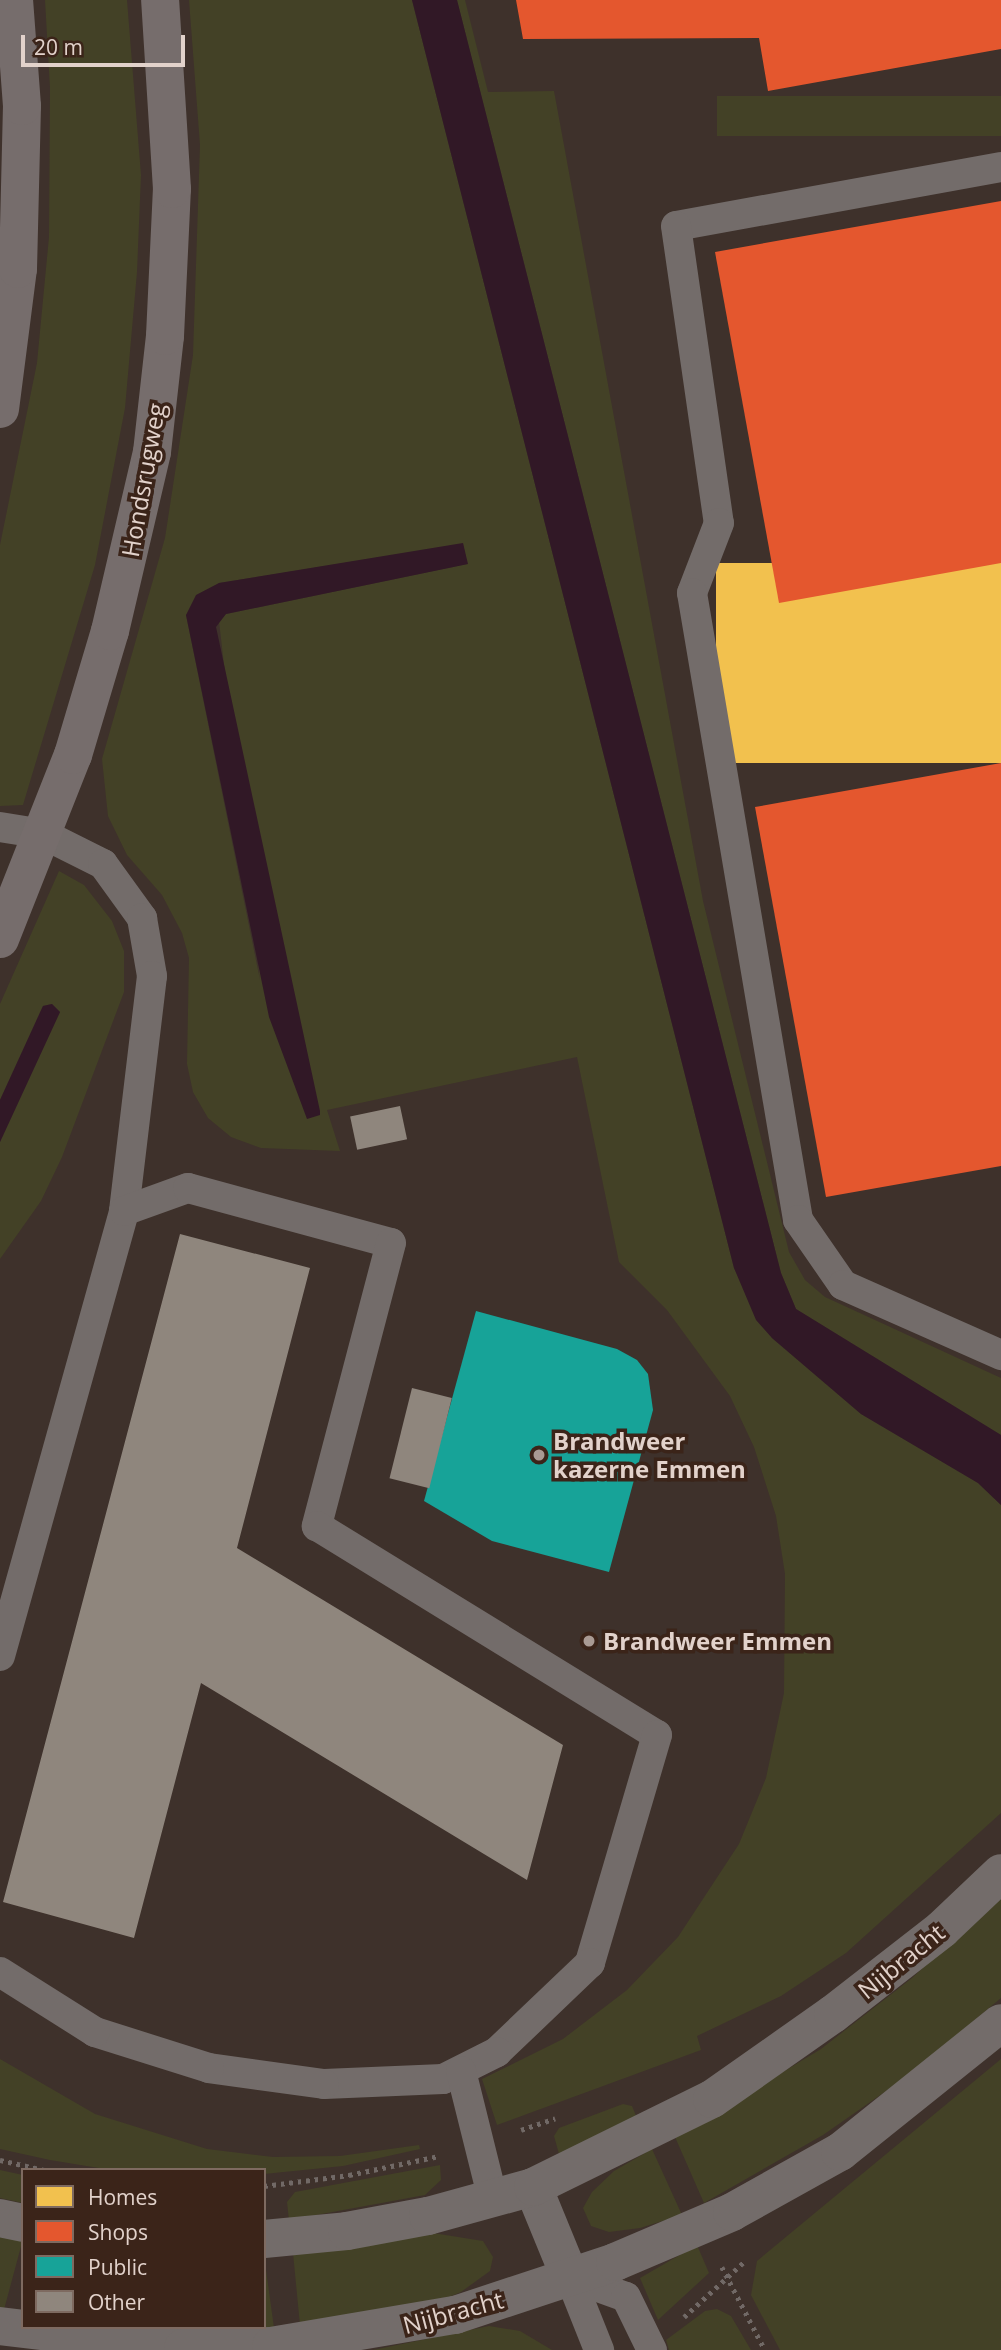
<!DOCTYPE html>
<html>
<head>
<meta charset="utf-8">
<style>
	body { margin:0 }
	#map { position:relative; width:1001px; height:2350px; overflow:hidden; background:#3e312b; font-family:"Open Sans",sans-serif }
	div>[style] { position:absolute }
	.green>* { inset:0; background:#434126; transform-origin:0 0 }
	.water>* { inset:0; background:#311826 }
	.homes>* { inset:0; background:#f2c14e; transform-origin:0 0 }
	.shops>* { inset:0; background:#e4572e }
	.public>* { inset:0; background:#17a398 }
	.building>* { inset:0; background:#8f867d; transform-origin:0 0 }
	.path>* { height:4.5px; margin-top:-2.25px; transform-origin:0; background:repeating-linear-gradient(90deg,#716966 0 3.5px,transparent 0 8.5px) }
	.service>* { height:30px; margin:-15px; padding:0 15px; transform-origin:15px; border-radius:15px; background:#736c6a }
	.minor>* { height:38px; margin:-19px; padding:0 19px; transform-origin:19px; border-radius:19px; background:#736c6a }
	.secondary>* { height:38px; margin:-19px; padding:0 19px; transform-origin:19px; border-radius:19px; background:#766d6c }
	.dots>* { width:19px; height:19px; translate:-50% -50%; box-sizing:border-box; border:4px solid #3b2419; border-radius:50% }
	span { translate:-50% -50%; white-space:nowrap; text-align:center; line-height:1.15; -webkit-text-stroke:7px #3b2419; paint-order:stroke }
	.street-label { font-size:24px; color:#e2d2cb }
	.poi-label { font-size:24px; color:#e2d2cb; font-weight:700 }
	.left { translate:0 -50%; text-align:left }
	.legend { position:absolute; left:21px; top:2168px; width:245px; height:161px; box-sizing:border-box; background:#3b2419; border:2px solid #7e6a60; margin:0; padding:9px 12px; list-style:none; font-size:21px; color:#e2d2cb }
	.legend li { display:flex; align-items:center; gap:14px; height:35px }
	.legend b { width:35px; border:2px solid #7e6a60 }
	.scale { position:absolute; left:21px; top:35px; width:164px; height:32px; box-sizing:border-box; border:4px solid #e2d2cb; border-top:0; padding-left:9px; font-size:21px; line-height:24px; white-space:nowrap; color:#e2d2cb; -webkit-text-stroke:5px #3b2419; paint-order:stroke }
</style>
</head>
<body>
<div id="map">
	<div class="green">
		<div style="clip-path:polygon(45px 0,127px 0,141px 175px,137px 272px,125px 408px,95px 565px,23px 805px,0 806px,0 545px,37px 363px,49px 237px,50px 88px)"></div>
		<div style="clip-path:polygon(evenodd,189px 0,412px 0,734px 1268px,772px 1338px,861px 1414px,978px 1483px,1001px 1505px,1001px 1813px,846px 1953px,781px 1996px,697px 2036px,701px 2050px,497px 2125px,482px 2079px,563px 2039px,627px 1990px,678px 1937px,739px 1844px,766px 1778px,784px 1693px,785px 1574px,776px 1516px,754px 1447px,730px 1396px,667px 1310px,619px 1262px,577px 1057px,327px 1110px,340px 1151px,261px 1148px,231px 1137px,208px 1118px,193px 1092px,187px 1064px,189px 958px,182px 933px,162px 895px,127px 855px,108px 816px,102px 759px,165px 538px,193px 355px,200px 145px,189px 0,463px 544px,467px 564px,226px 614px,219px 621px,260px 980px,186px 615px,219px 583px,463px 544px)"></div>
		<div style="clip-path:polygon(457px 0,465px 0,488px 92px,554px 91px,703px 901px,789px 1252px,805px 1280px,825px 1297px,1001px 1378px,1001px 1435px,796px 1309px,781px 1273px)"></div>
		<div style="left:1001px;top:96px;width:40px;height:284px;rotate:90deg"></div>
		<div style="clip-path:polygon(59px 871px,84px 885px,112px 921px,124px 951px,124px 992px,62px 1157px,41px 1201px,0 1259px,0 1142px,60px 1012px,52px 1004px,43px 1006px,0 1100px,0 1004px)"></div>
		<div style="clip-path:polygon(1001px 1896px,1001px 1998px,909px 2075px,823px 2135px,704px 2203px,675px 2137px,821px 2049px,912px 1978px)"></div>
		<div style="clip-path:polygon(0 2059px,95px 2114px,207px 2149px,273px 2157px,340px 2156px,419px 2145px,420px 2149px,343px 2166px,264px 2174px,264px 2170px,111px 2170px,50px 2160px,0 2149px)"></div>
		<div style="clip-path:polygon(1001px 2059px,1001px 2350px,780px 2350px,751px 2295px,757px 2261px)"></div>
		<div style="clip-path:polygon(623px 2104px,632px 2106px,637px 2118px,559px 2154px,554px 2136px,559px 2128px)"></div>
		<div style="clip-path:polygon(652px 2149px,682px 2215px,640px 2228px,609px 2232px,591px 2226px,583px 2208px,592px 2192px,614px 2171px)"></div>
		<div style="clip-path:polygon(440px 2165px,441px 2180px,425px 2195px,289px 2220px,287px 2202px,295px 2192px)"></div>
		<div style="clip-path:polygon(0 2170px,23px 2175px,23px 2203px,0 2198px)"></div>
		<div style="left:0;top:2232px;width:24px;height:76px;rotate:15deg"></div>
		<div style="clip-path:polygon(433px 2233px,483px 2241px,493px 2257px,490px 2271px,461px 2292px,432px 2304px,300px 2325px,293px 2253px)"></div>
		<div style="clip-path:polygon(697px 2245px,709px 2273px,658px 2320px,640px 2278px)"></div>
		<div style="clip-path:polygon(264px 2255px,274px 2328px,137px 2327px,264px 2327px)"></div>
		<div style="clip-path:polygon(717px 2309px,731px 2316px,751px 2350px,669px 2350px,666px 2340px,705px 2311px)"></div>
		<div style="clip-path:polygon(489px 2326px,520px 2331px,552px 2350px,373px 2350px)"></div>
	</div>
	<div class="water">
		<div style="clip-path:polygon(412px 0,457px 0,781px 1273px,796px 1309px,1001px 1435px,1001px 1505px,978px 1483px,861px 1414px,772px 1338px,756px 1320px,734px 1268px)"></div>
		<div style="clip-path:polygon(463px 543px,468px 564px,226px 614px,216px 627px,320px 1111px,320px 1115px,307px 1119px,269px 1017px,186px 615px,196px 595px,219px 583px)"></div>
		<div style="clip-path:polygon(52px 1004px,60px 1012px,0 1142px,0 1100px,43px 1006px)"></div>
	</div>
	<div class="homes">
		<div style="left:1001px;top:563px;width:200px;height:285px;rotate:90deg"></div>
	</div>
	<div class="shops">
		<div style="clip-path:polygon(516px 0,1001px 0,1001px 49px,768px 91px,759px 38px,523px 39px)"></div>
		<div style="clip-path:polygon(1001px 201px,1001px 563px,779px 603px,715px 252px)"></div>
		<div style="clip-path:polygon(1001px 763px,1001px 1166px,826px 1197px,755px 807px)"></div>
	</div>
	<div class="public">
		<div style="clip-path:polygon(476px 1311px,617px 1349px,637px 1360px,648px 1374px,653px 1410px,609px 1572px,492px 1541px,424px 1501px)"></div>
	</div>
	<div class="building">
		<div style="left:400px;top:1106px;width:34px;height:51px;rotate:78deg"></div>
		<div style="clip-path:polygon(180px 1234px,310px 1268px,237px 1548px,563px 1745px,527px 1880px,201px 1683px,134px 1938px,3px 1902px)"></div>
		<div style="left:412px;top:1388px;width:41px;height:93px;rotate:14deg"></div>
	</div>
	<div class="path">
		<div style="left:521px;top:2130px;width:36px;rotate:-19deg"></div>
		<div style="left:0;top:2160px;width:45px;rotate:12.8deg"></div>
		<div style="left:264px;top:2186px;width:86px;rotate:-7.4deg"></div>
		<div style="left:349px;top:2175px;width:92px;rotate:-11.9deg"></div>
		<div style="left:722px;top:2267px;width:93px;rotate:62.6deg"></div>
		<div style="left:684px;top:2317px;width:83px;rotate:-42.6deg"></div>
	</div>
	<div class="service">
		<div style="left:1001px;top:167px;width:330px;rotate:169.7deg"></div>
		<div style="left:676px;top:226px;width:300px;rotate:81.8deg"></div>
		<div style="left:719px;top:523px;width:75px;rotate:111.1deg"></div>
		<div style="left:692px;top:593px;width:636px;rotate:80.4deg"></div>
		<div style="left:798px;top:1220px;width:79px;rotate:55.3deg"></div>
		<div style="left:843px;top:1285px;width:173px;rotate:23.9deg"></div>
		<div style="left:0;top:827px;width:44px;rotate:9.2deg"></div>
		<div style="left:43px;top:834px;width:67px;rotate:26.6deg"></div>
		<div style="left:103px;top:864px;width:67px;rotate:54.2deg"></div>
		<div style="left:142px;top:918px;width:59px;rotate:80.2deg"></div>
		<div style="left:152px;top:976px;width:237px;rotate:96.8deg"></div>
		<div style="left:0;top:1656px;width:462px;rotate:-74.4deg"></div>
		<div style="left:124px;top:1211px;width:68px;rotate:-19.8deg"></div>
		<div style="left:188px;top:1188px;width:210px;rotate:15.2deg"></div>
		<div style="left:391px;top:1243px;width:293px;rotate:104.7deg"></div>
		<div style="left:317px;top:1526px;width:399px;rotate:31.6deg"></div>
		<div style="left:657px;top:1735px;width:238px;rotate:106.4deg"></div>
		<div style="left:590px;top:1963px;width:129px;rotate:136.3deg"></div>
		<div style="left:497px;top:2052px;width:60px;rotate:153.4deg"></div>
		<div style="left:443px;top:2079px;width:119px;rotate:177.6deg"></div>
		<div style="left:324px;top:2084px;width:116px;rotate:-172.1deg"></div>
		<div style="left:209px;top:2068px;width:120px;rotate:-162.5deg"></div>
		<div style="left:95px;top:2032px;width:112px;rotate:-147.7deg"></div>
		<div style="left:461px;top:2071px;width:132px;rotate:76deg"></div>
		<div style="left:570px;top:2277px;width:59px;rotate:19.7deg"></div>
		<div style="left:626px;top:2297px;width:59px;rotate:63.9deg"></div>
		<div style="left:570px;top:2277px;width:79px;rotate:68.3deg"></div>
	</div>
	<div class="minor">
		<div style="left:533px;top:2187px;width:97px;rotate:67.7deg"></div>
		<div style="left:0;top:2218px;width:24px;rotate:12deg"></div>
		<div style="left:264px;top:2239px;width:83px;rotate:-5.5deg"></div>
		<div style="left:347px;top:2231px;width:82px;rotate:-10.5deg"></div>
		<div style="left:428px;top:2216px;width:109px;rotate:-15.4deg"></div>
		<div style="left:533px;top:2187px;width:199px;rotate:-26.2deg"></div>
		<div style="left:712px;top:2099px;width:148px;rotate:-35.1deg"></div>
		<div style="left:833px;top:2014px;width:138px;rotate:-37.9deg"></div>
		<div style="left:942px;top:1929px;width:81px;rotate:-43.5deg"></div>
		<div style="left:0;top:2326px;width:184px;rotate:6.9deg"></div>
		<div style="left:183px;top:2348px;width:88px;rotate:-1.3deg"></div>
		<div style="left:271px;top:2346px;width:187px;rotate:-9.6deg"></div>
		<div style="left:455px;top:2315px;width:169px;rotate:-18.3deg"></div>
		<div style="left:615px;top:2262px;width:127px;rotate:-23.1deg"></div>
		<div style="left:732px;top:2212px;width:124px;rotate:-29.1deg"></div>
		<div style="left:840px;top:2152px;width:206px;rotate:-38.7deg"></div>
	</div>
	<div class="secondary">
		<div style="left:0;top:409px;width:141px;rotate:-82.7deg"></div>
		<div style="left:18px;top:269px;width:163px;rotate:-88.6deg"></div>
		<div style="left:22px;top:106px;width:106px;rotate:-94.3deg"></div>
		<div style="left:0;top:939px;width:198px;rotate:-68.4deg"></div>
		<div style="left:73px;top:755px;width:129px;rotate:-73.4deg"></div>
		<div style="left:110px;top:631px;width:184px;rotate:-76.8deg"></div>
		<div style="left:152px;top:452px;width:117px;rotate:-83.6deg"></div>
		<div style="left:165px;top:336px;width:147px;rotate:-87.3deg"></div>
		<div style="left:172px;top:189px;width:189px;rotate:-93.6deg"></div>
	</div>
	<div class="dots">
		<div style="left:539px;top:1455px;background:#a99a93"></div>
		<div style="left:589px;top:1641px;background:#a99a93"></div>
	</div>
	<div class="street-label">
		<span style="left:143px;top:480px;rotate:-80deg">Hondsrugweg</span>
		<span style="left:901px;top:1961px;rotate:-39deg">Nijbracht</span>
		<span style="left:453px;top:2312px;rotate:-15deg">Nijbracht</span>
	</div>
	<div class="poi-label">
		<span class="left" style="left:553px;top:1455px">Brandweer<br>kazerne Emmen</span>
		<span class="left" style="left:603px;top:1641px">Brandweer Emmen</span>
	</div>
	<ul class="legend">
	<li><b style="height:19px;background:#f2c14e"></b>Homes</li>
	<li><b style="height:19px;background:#e4572e"></b>Shops</li>
	<li><b style="height:19px;background:#17a398"></b>Public</li>
	<li><b style="height:19px;background:#8f867d"></b>Other</li>
	</ul>
	<div class="scale">20 m</div>
</div>
</body>
</html>
